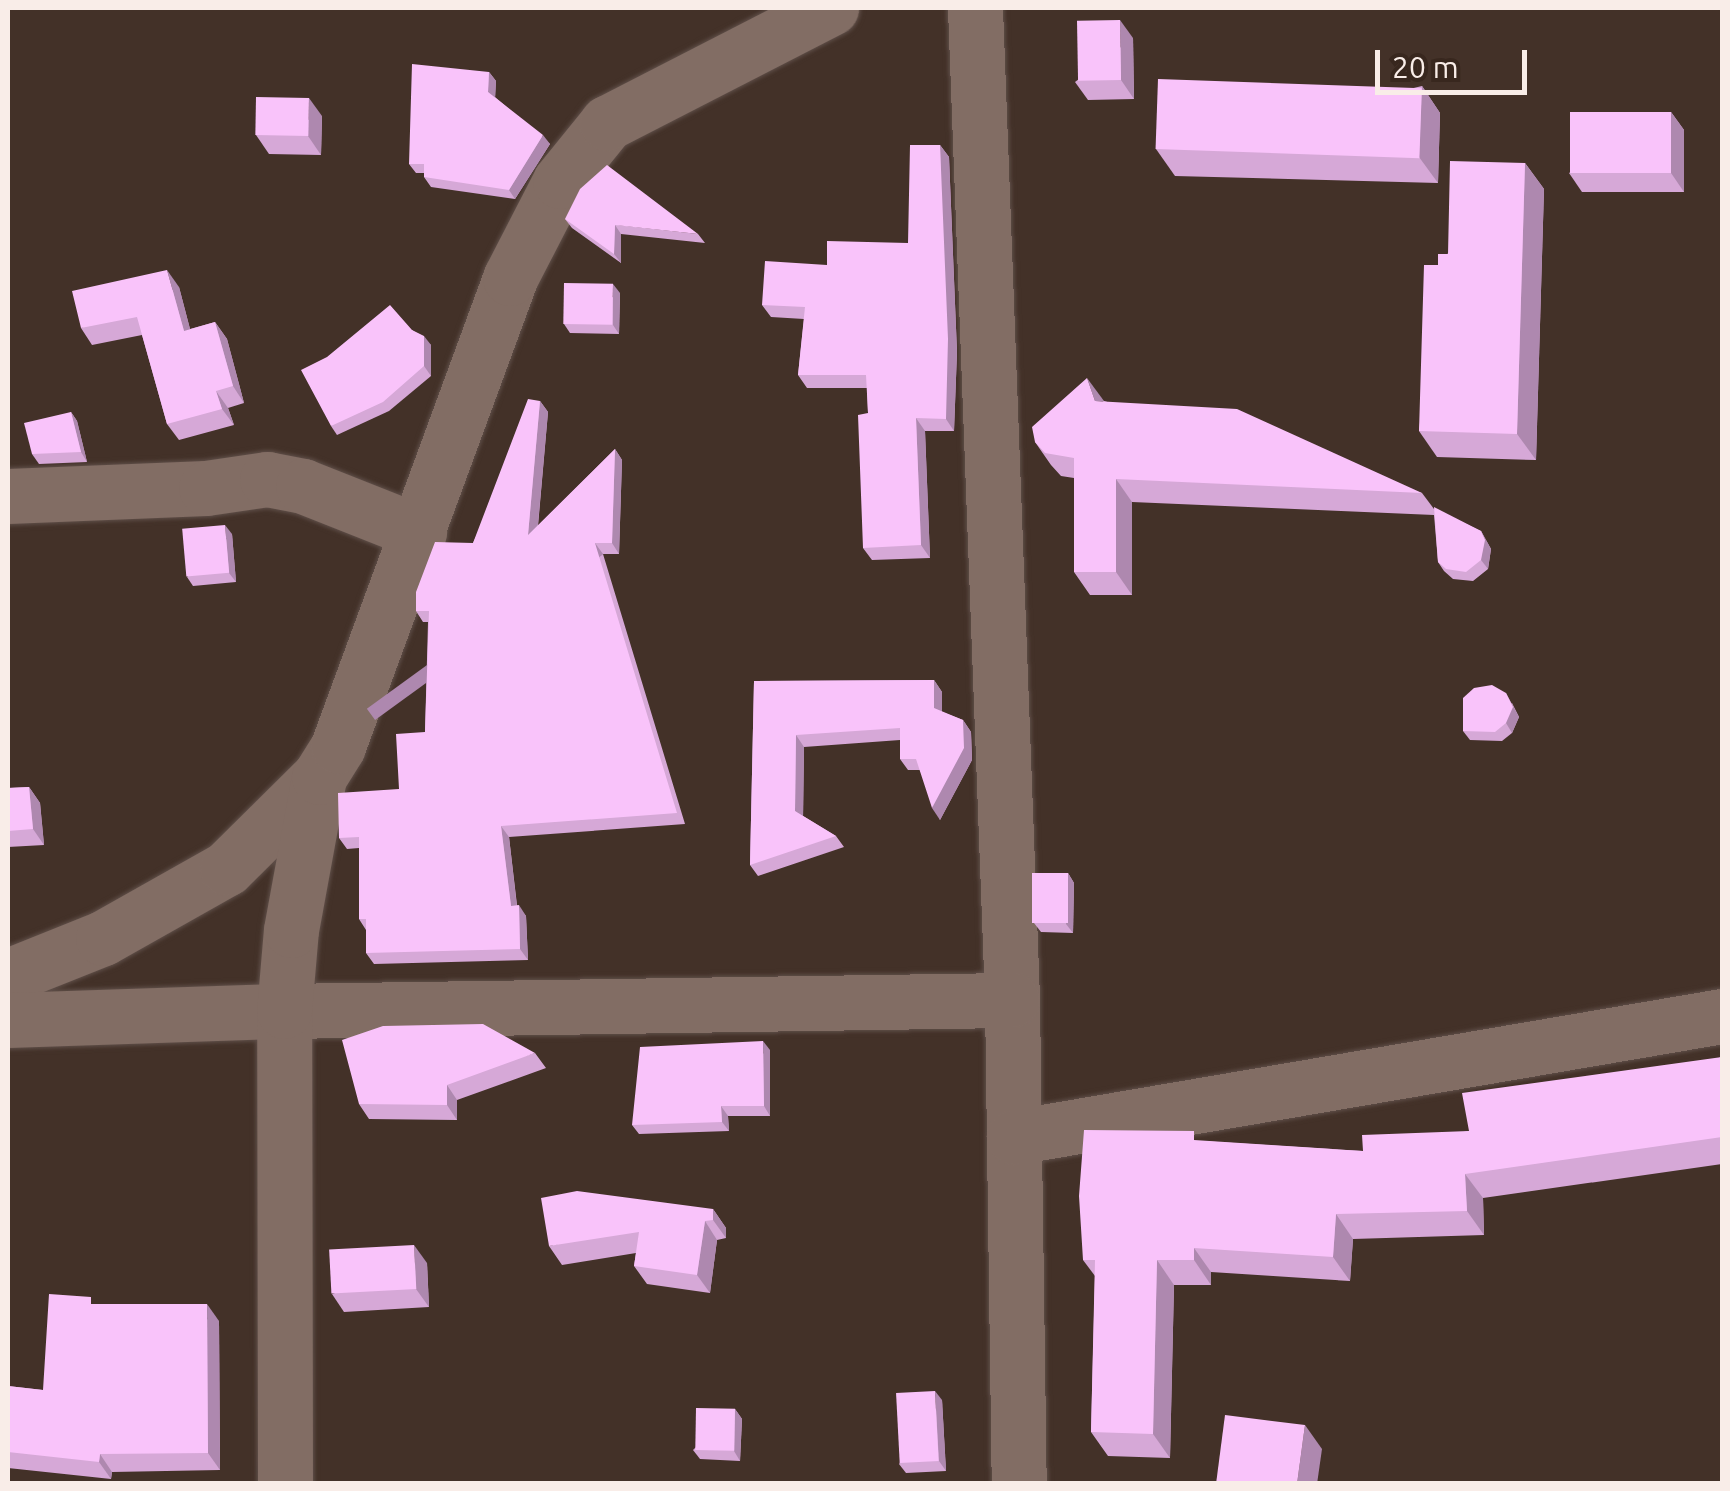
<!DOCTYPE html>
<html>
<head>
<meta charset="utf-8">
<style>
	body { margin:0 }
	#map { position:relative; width:1730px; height:1491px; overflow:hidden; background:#433128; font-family:Ubuntu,sans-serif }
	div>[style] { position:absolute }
	.roads { filter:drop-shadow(0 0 2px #5f4f49) drop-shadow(0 0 2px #5f4f49) }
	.minor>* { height:55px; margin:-27.5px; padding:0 27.5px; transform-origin:27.5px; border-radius:27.5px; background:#826d64 }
	.wall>* { inset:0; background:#d6a8d7 }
	.shaded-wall>* { inset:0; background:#ae88af; transform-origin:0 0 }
	.building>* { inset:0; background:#f9c3fa; transform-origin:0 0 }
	span { translate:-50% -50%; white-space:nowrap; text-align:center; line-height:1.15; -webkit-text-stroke:10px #38271e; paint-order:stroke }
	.frame { position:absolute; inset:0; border:10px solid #f9ede8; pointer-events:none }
	.scale { position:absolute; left:1375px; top:50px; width:152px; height:45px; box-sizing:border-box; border:5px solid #f9ede8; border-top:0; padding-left:12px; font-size:30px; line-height:35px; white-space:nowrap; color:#f9ede8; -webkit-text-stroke:8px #38271e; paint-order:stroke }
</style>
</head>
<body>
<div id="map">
	<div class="roads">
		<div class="minor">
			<div style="left:975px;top:8px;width:993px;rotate:87.86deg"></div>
			<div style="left:1012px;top:1000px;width:484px;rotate:89.2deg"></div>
			<div style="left:8px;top:496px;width:198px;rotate:-2.3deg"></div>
			<div style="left:206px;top:488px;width:62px;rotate:-8.4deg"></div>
			<div style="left:267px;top:479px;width:37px;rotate:11deg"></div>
			<div style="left:303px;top:486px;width:125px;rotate:21.6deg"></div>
			<div style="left:8px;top:976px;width:102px;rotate:-21.8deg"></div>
			<div style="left:103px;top:938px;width:142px;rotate:-29.4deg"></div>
			<div style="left:227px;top:868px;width:129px;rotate:-44.7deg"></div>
			<div style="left:8px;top:1020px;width:276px;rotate:-1.9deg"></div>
			<div style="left:284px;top:1011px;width:728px;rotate:-0.87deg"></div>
			<div style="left:1014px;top:1137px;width:718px;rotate:-9.7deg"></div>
			<div style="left:285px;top:1484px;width:473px;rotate:-90.1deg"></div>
			<div style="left:284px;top:1011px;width:81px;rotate:-85.1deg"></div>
			<div style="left:291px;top:930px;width:156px;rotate:-79.6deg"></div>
			<div style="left:319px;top:777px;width:36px;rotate:-58deg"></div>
			<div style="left:338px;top:746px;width:499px;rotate:-69.8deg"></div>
			<div style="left:510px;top:278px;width:109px;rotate:-62.7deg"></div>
			<div style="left:560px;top:181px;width:75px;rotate:-51deg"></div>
			<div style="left:607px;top:123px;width:252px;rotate:-27.2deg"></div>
		</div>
	</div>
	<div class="wall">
		<div style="clip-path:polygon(1133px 38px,1134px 99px,1088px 100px,1075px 82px)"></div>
		<div style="clip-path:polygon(489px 72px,496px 81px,495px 97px,550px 144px,515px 199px,431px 187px,424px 177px,424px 173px,416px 173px,409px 164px)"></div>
		<div style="clip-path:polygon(1422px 86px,1440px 113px,1438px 183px,1175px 176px,1156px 149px)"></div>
		<div style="clip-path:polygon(1671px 112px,1684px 130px,1684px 192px,1582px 192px,1569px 173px)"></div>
		<div style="clip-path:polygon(322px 116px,321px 155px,269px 154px,256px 135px)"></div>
		<div style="clip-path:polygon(940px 145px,949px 157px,957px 352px,954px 431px,925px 431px,930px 558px,872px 560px,863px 548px,868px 413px,867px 388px,807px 388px,798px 375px,804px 319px,771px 317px,762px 305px,827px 265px,908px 243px)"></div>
		<div style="clip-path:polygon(1525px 163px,1544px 189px,1536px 460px,1437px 457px,1419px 431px,1438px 265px)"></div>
		<div style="clip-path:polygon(565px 219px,698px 234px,705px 243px,621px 234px,621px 263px,572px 228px)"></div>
		<div style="clip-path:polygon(179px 287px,190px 329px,215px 322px,227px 339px,244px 403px,228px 408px,234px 425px,179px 440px,167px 424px,142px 335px,92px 345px,81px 328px)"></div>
		<div style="clip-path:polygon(620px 293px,619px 334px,570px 333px,564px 324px)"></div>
		<div style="clip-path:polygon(412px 330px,431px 345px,431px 376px,389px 411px,337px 435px,331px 426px)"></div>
		<div style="clip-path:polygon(540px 401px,548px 412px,538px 526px,615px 449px,622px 460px,619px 554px,603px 554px,685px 824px,509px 837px,517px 905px,526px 916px,528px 960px,374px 964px,366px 953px,366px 930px,359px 919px,359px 848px,347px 849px,339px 838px,399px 789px,425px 732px,428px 622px,423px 622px,416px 611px,473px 543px)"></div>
		<div style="clip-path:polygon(1104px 401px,1422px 493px,1434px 509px,1481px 531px,1491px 549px,1488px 569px,1473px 581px,1453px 579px,1444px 571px,1438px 562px,1434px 515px,1132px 502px,1132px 595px,1090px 595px,1074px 572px,1074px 478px,1061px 476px,1051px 465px,1035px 442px)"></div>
		<div style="clip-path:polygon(71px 412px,77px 421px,87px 462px,39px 464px,32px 454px)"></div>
		<div style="clip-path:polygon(232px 534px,236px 582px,193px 586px,187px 577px)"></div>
		<div style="clip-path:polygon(934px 680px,942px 692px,942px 712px,963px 720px,971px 732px,972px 760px,940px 820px,920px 770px,908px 770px,900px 759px,900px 740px,804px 747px,803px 816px,836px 836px,844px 847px,758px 876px,750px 865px,754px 681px)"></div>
		<div style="clip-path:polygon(1512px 703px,1519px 717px,1512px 733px,1502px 741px,1470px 740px,1463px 731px)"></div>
		<div style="clip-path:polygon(29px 787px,40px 803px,44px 845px,8px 847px,8px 788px)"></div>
		<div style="clip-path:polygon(1068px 873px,1074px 883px,1073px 933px,1041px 932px,1034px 923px)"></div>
		<div style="clip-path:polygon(770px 1050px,770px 1116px,728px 1116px,729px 1131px,639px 1134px,632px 1125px)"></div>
		<div style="clip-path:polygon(535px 1053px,546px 1068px,457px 1100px,457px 1120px,369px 1119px,359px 1104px)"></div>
		<div style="clip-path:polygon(1722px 1057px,1722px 1164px,1483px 1198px,1484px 1235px,1353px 1239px,1350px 1281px,1211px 1272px,1211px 1285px,1174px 1285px,1170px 1458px,1108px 1456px,1091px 1432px,1095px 1276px,1083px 1260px,1201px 1141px,1363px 1151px,1469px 1131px)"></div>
		<div style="clip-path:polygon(713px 1209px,726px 1228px,726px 1238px,717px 1240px,710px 1293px,647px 1284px,634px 1266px,636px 1253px,562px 1265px,549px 1246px)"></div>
		<div style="clip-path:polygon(427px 1263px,429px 1307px,344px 1312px,332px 1294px)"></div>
		<div style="clip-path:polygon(96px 1304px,219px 1321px,220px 1470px,112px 1472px,111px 1479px,8px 1468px,8px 1386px,43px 1390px)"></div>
		<div style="clip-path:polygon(942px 1400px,946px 1471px,906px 1473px,899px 1464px)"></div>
		<div style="clip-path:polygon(735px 1409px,742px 1419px,740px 1461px,700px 1459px,693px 1450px)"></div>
	</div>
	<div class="shaded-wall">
		<div style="clip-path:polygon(1120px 20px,1133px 38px,1134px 99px,1121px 80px)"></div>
		<div style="clip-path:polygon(489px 72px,496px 81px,495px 101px,488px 92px)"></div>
		<div style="clip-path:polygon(1422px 86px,1440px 113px,1438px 183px,1419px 157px)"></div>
		<div style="clip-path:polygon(309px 98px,322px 116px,321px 155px,308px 136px)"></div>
		<div style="clip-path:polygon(1671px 112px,1684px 130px,1684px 192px,1671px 173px)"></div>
		<div style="clip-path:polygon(543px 135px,550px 144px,515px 199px,509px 190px)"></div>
		<div style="clip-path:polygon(940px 145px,949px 157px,957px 352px,954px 431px,946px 419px)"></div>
		<div style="clip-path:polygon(1525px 163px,1544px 189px,1536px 460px,1517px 434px)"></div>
		<div style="clip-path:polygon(615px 225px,621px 234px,621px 263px,614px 254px)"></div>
		<div style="clip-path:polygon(167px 270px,179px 287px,195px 348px,184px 331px)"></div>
		<div style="clip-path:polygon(613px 284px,620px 293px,619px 334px,613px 325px)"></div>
		<div style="clip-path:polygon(215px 322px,227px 339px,244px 403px,233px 386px)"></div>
		<div style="clip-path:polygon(424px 336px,431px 345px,431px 376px,424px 366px)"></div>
		<div style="clip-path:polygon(1087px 378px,1104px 401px,1095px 401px)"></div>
		<div style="clip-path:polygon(216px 391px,228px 408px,234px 425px,222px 409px)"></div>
		<div style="clip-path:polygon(540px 401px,548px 412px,536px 546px,528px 535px)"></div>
		<div style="clip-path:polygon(71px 412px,77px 421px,87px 462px,81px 452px)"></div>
		<div style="clip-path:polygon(916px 418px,925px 431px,930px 558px,921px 545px)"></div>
		<div style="clip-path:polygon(615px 449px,622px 460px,619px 554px,612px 543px)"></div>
		<div style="clip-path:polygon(1116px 479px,1132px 502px,1132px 595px,1116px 572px)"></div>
		<div style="clip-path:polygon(225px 525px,232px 534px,236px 582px,229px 573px)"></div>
		<div style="clip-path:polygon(1481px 531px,1491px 549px,1488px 569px,1481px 560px)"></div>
		<div style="left:595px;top:543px;width:14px;height:282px;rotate:54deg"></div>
		<div style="clip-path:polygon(934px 680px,942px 692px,942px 720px,934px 708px)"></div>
		<div style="clip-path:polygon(1506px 693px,1519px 717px,1512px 733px,1506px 723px)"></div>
		<div style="clip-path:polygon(963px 720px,971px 732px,972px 760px,940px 820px,932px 808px)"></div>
		<div style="clip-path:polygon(796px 735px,804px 747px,803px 822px,795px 811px)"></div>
		<div style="clip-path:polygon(29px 787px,40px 803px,44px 845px,33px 829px)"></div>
		<div style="clip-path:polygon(501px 826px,509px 837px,518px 916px,511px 906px)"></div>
		<div style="clip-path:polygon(1068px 873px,1074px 883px,1073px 933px,1066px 924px)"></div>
		<div style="clip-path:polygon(519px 905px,526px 916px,528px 960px,520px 949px)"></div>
		<div style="clip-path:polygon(763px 1041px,770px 1050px,770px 1116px,764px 1106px)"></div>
		<div style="clip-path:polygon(447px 1085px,457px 1100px,457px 1120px,447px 1105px)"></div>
		<div style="clip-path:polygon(721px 1106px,728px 1116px,729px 1131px,722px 1122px)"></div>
		<div style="clip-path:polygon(1465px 1174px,1483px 1198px,1484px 1235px,1467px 1211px)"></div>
		<div style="clip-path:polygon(713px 1209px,726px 1228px,726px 1238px,713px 1220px)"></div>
		<div style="clip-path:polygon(1336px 1214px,1353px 1239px,1350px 1281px,1333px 1257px)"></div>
		<div style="clip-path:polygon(705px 1221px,717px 1240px,710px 1293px,697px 1275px)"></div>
		<div style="clip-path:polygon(414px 1245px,427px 1263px,429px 1307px,416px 1289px)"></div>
		<div style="clip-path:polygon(1194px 1248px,1211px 1272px,1211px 1285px,1194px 1260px)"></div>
		<div style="clip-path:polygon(1157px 1260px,1174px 1285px,1170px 1458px,1153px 1434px)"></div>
		<div style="clip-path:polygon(207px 1304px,219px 1321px,220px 1470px,208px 1453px)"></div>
		<div style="clip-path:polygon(935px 1391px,942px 1400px,946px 1471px,939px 1461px)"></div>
		<div style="clip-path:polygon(735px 1409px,742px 1419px,740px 1461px,734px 1451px)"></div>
		<div style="clip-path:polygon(1305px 1425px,1322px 1449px,1317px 1484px,1297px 1484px)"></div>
		<div style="clip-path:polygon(100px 1454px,112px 1472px,111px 1479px,99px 1462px)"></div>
	</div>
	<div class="building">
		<div style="left:1120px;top:20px;width:60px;height:43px;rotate:89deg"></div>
		<div style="clip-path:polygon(412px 64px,489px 72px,488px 92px,543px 135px,509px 190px,424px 177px,424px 164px,409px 164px)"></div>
		<div style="left:1158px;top:79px;width:264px;height:70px;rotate:2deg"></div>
		<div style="left:256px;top:97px;width:53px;height:38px;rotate:1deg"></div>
		<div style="left:1570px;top:112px;width:101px;height:61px"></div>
		<div style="clip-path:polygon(910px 145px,940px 145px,948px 339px,946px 419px,916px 418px,921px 545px,863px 548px,858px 415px,868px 413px,866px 375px,798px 375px,805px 307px,762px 305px,765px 261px,827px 265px,827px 241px,908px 243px)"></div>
		<div style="clip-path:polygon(1450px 161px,1525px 163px,1517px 434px,1419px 431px,1424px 265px,1438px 265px,1438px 254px,1448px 254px)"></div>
		<div style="clip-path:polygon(607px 165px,698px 234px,615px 225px,614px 254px,565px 219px,580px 189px)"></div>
		<div style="clip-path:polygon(167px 270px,184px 331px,215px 322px,233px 386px,216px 391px,222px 409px,167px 424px,137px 317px,81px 328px,72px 291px)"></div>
		<div style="left:564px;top:283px;width:49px;height:41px;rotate:1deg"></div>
		<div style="clip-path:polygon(390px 305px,412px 330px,424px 336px,424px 366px,383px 402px,331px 426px,301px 370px,327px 357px)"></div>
		<div style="clip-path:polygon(1087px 378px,1095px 401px,1237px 409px,1422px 493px,1116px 479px,1116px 572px,1074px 572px,1074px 458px,1045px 453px,1035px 442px,1032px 427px)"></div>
		<div style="clip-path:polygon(528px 399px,540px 401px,528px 535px,615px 449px,612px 543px,595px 543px,677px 813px,501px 826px,511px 906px,519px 905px,520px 949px,366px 953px,366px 919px,359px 919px,359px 837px,339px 838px,338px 793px,399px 789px,396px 734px,425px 732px,429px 611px,416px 611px,416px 592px,435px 542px,473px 543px)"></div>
		<div style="clip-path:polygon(71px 412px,81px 452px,32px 454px,24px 423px)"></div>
		<div style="clip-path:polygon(1434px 507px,1481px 531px,1485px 540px,1481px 560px,1466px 572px,1446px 569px,1438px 562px)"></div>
		<div style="left:225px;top:525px;width:48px;height:43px;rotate:85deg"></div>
		<div style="clip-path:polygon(934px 680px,934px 708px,963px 720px,964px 748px,932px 808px,916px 759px,900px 759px,900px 728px,796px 735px,795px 811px,836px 836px,750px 865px,754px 681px)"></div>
		<div style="clip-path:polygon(1492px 685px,1506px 693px,1513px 707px,1506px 723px,1495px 732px,1463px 731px,1463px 698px,1474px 688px)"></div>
		<div style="clip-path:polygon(29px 787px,33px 829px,8px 831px,8px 788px)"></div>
		<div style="left:1032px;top:873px;width:36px;height:50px"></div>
		<div style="clip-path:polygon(483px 1024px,535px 1053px,447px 1085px,447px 1105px,359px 1104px,342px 1040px,383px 1026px)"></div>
		<div style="clip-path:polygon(763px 1041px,764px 1106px,721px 1106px,722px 1122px,632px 1125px,640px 1047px)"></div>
		<div style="clip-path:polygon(1722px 1057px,1722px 1137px,1465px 1174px,1467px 1211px,1336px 1214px,1333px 1257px,1194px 1248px,1194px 1260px,1157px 1260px,1153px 1434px,1091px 1432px,1095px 1260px,1083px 1260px,1079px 1196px,1084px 1130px,1194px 1131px,1194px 1140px,1363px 1151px,1362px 1135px,1469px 1131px,1462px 1093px)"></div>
		<div style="clip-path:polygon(577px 1191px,713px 1209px,713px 1220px,705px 1221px,697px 1275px,634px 1266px,639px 1232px,549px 1246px,541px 1198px)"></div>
		<div style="left:414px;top:1245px;width:44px;height:85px;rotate:87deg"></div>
		<div style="clip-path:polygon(49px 1294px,91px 1297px,91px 1304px,207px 1304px,208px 1453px,100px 1454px,99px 1462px,8px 1452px,8px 1386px,43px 1390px)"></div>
		<div style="left:935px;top:1391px;width:70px;height:39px;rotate:87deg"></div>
		<div style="left:696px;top:1408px;width:39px;height:42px;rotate:1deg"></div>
		<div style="clip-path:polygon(1225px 1415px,1305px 1425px,1297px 1484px,1216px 1484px)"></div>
	</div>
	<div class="frame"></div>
	<div class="scale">20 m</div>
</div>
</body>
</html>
